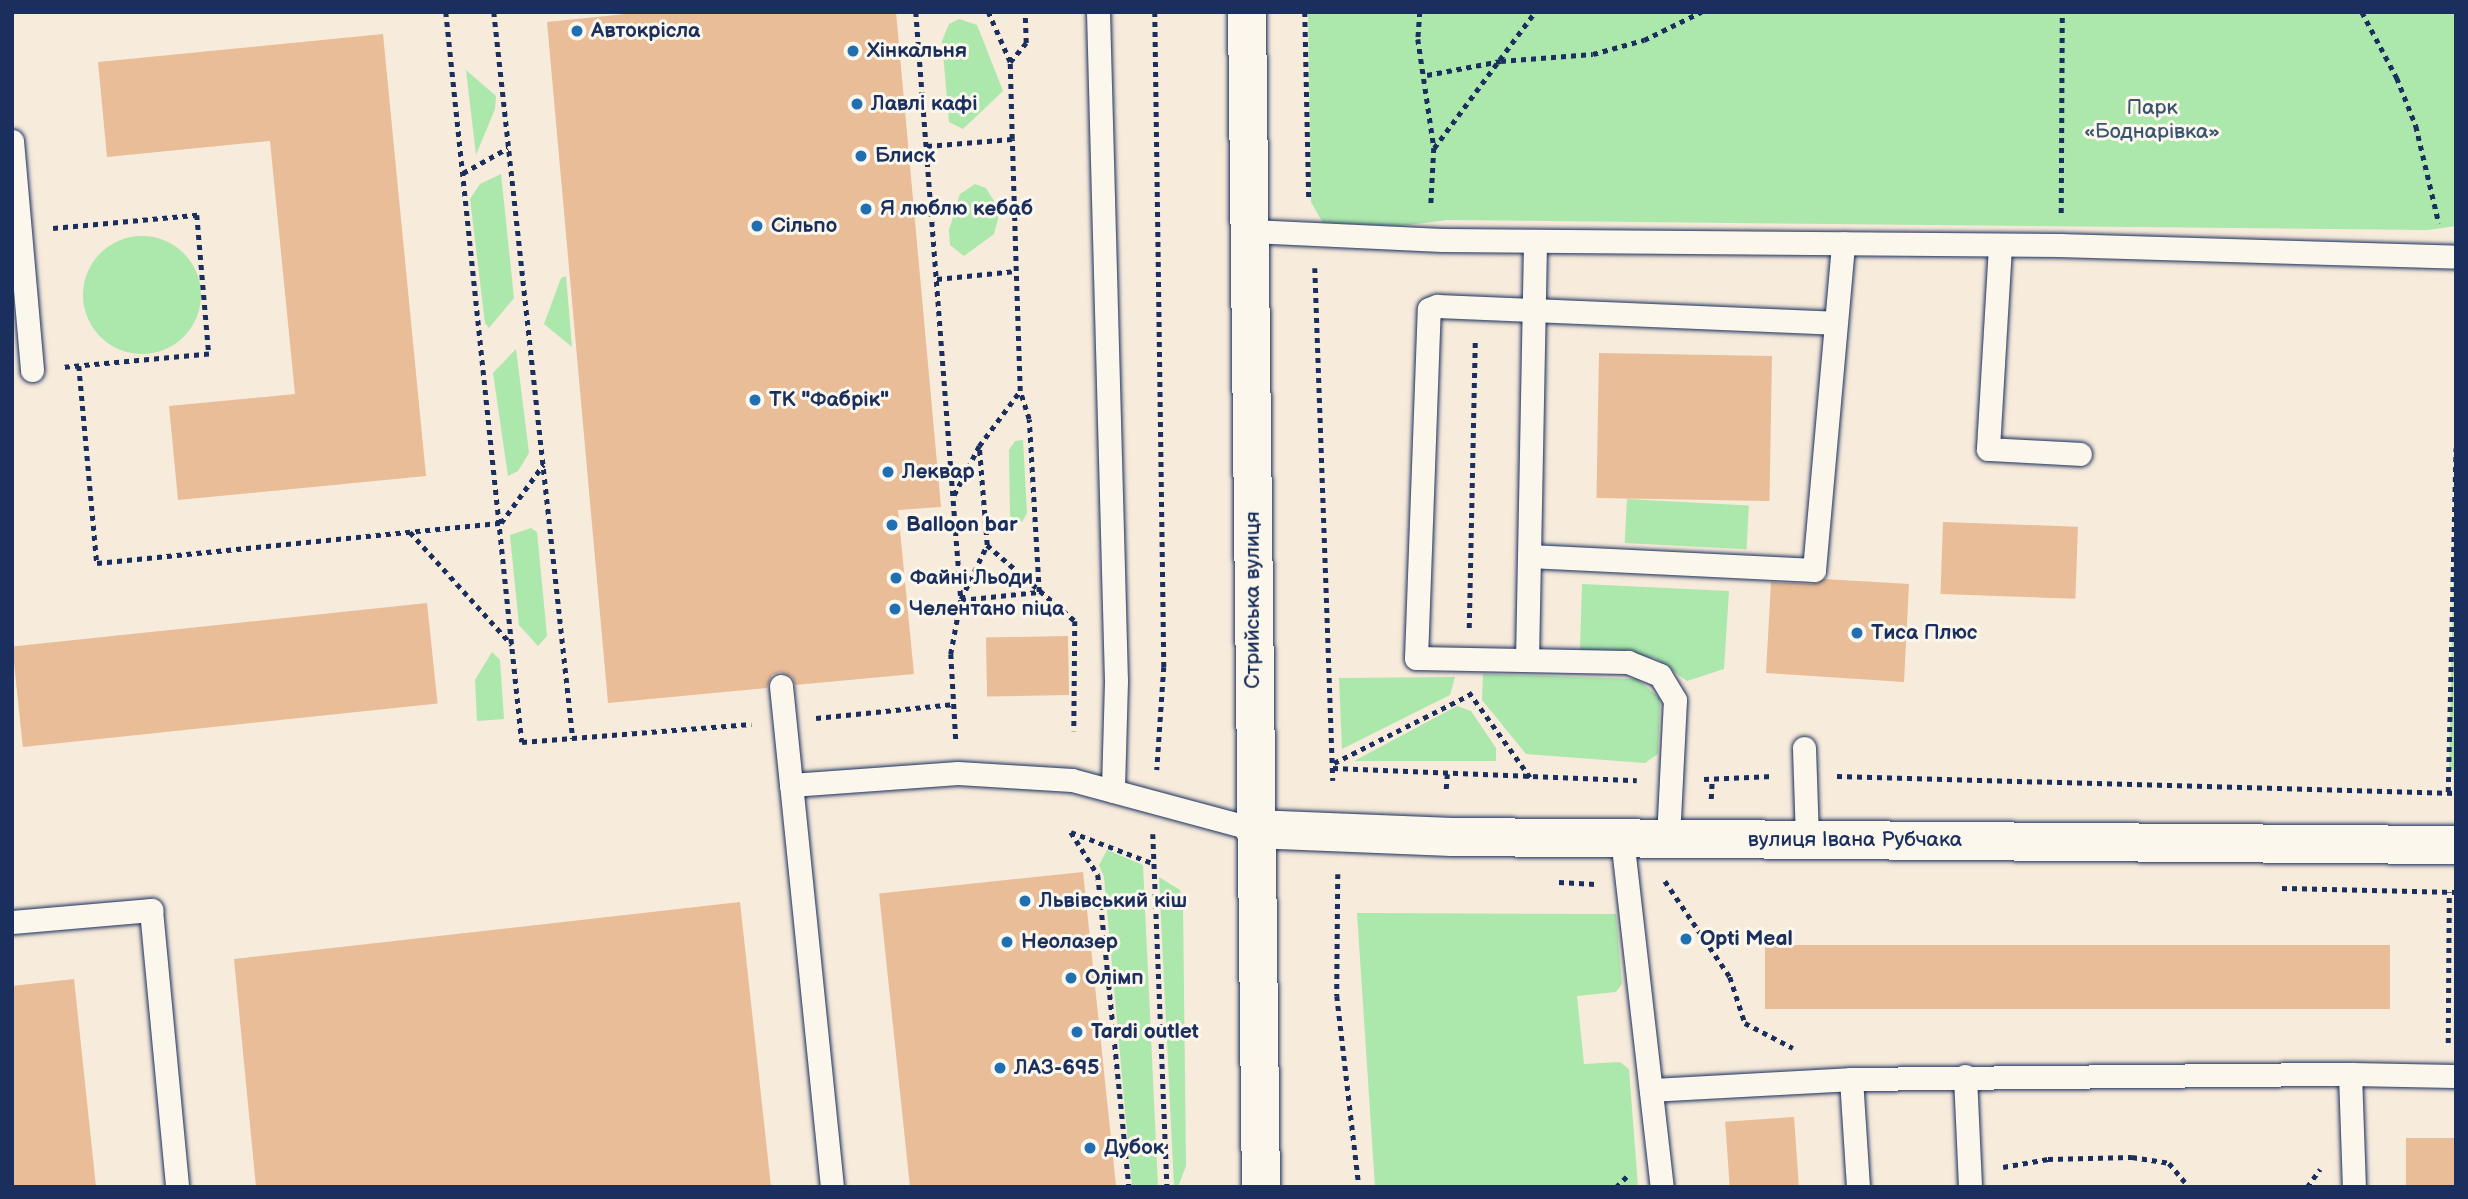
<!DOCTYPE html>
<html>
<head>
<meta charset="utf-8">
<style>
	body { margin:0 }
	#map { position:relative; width:2468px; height:1199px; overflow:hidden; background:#f7ebdb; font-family:"Balsamiq Sans",sans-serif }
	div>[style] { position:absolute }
	.green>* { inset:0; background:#ace7ac; transform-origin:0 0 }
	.round { border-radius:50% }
	.building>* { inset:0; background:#e8bd98; transform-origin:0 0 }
	.path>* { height:4.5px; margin-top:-2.25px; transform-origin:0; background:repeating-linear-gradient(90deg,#1b2f5e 0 5px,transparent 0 10px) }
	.roads { filter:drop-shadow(0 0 2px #1b2f5e) drop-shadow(0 0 2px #1b2f5e) }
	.service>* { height:23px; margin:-11.5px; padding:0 11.5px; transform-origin:11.5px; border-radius:11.5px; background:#fbf7ec }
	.tertiary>* { height:38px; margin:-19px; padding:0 19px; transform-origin:19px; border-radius:19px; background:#fbf7ec }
	.primary>* { height:38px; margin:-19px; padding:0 19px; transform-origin:19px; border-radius:19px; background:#fbf7ec }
	.dots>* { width:19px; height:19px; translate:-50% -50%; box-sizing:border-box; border:4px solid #fbf7ec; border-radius:50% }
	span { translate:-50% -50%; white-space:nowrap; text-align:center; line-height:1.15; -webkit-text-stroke:6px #fbf7ec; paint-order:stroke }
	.poi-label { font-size:21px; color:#1b2f5e; font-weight:700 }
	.left { translate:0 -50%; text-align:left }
	.park-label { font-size:21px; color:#38546e }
	.street-label { font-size:21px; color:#1b2f5e }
	.frame { position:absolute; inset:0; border:14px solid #1b2f5e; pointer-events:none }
</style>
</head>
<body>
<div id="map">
	<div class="green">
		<div style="clip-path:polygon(1308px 12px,2456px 12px,2456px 226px,2427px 230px,1447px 220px,1401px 226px,1323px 223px,1311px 202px)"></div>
		<div style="clip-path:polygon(959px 19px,977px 25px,1003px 91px,963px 129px,949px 122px,942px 41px,949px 24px)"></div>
		<div style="clip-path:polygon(466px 70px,496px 96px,495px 109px,476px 155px)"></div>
		<div style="clip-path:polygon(501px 174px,514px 298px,489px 328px,485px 323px,470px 199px,480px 184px)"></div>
		<div style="clip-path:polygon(975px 184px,986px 188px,1000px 211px,994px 234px,964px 256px,950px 245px,949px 230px,960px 194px)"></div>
		<div class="round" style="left:83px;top:236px;width:118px;height:118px"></div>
		<div style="clip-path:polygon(566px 276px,572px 347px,544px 324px,561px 278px)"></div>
		<div style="clip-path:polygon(516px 349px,529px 453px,518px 471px,508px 476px,493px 373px)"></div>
		<div style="clip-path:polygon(1023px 440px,1027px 513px,1022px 522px,1010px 516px,1009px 450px,1015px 441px)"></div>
		<div style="clip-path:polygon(2456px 448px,2456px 770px,2449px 770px)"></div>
		<div style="left:1627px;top:499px;width:122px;height:44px;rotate:3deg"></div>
		<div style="clip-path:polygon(531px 528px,537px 532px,547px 636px,538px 646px,519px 625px,510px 535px)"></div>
		<div style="clip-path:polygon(1582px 584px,1729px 591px,1724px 669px,1687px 681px,1655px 658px,1580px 650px)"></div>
		<div style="clip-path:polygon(492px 652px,500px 660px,504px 719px,477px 721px,475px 680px)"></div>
		<div style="clip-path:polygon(1483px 674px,1637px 679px,1660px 698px,1658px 754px,1645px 763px,1526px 754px,1482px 700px)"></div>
		<div style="clip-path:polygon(1455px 677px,1450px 695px,1342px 749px,1339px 678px)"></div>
		<div style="clip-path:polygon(1457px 706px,1471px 711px,1496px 748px,1496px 761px,1354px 761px)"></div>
		<div style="clip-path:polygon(1107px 850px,1143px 865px,1158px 1187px,1132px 1187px,1104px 877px,1099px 865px)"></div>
		<div style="clip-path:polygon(1159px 877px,1180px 890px,1183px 904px,1186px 1166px,1178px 1187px,1174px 1187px)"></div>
		<div style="clip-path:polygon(1357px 913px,1616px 914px,1622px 984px,1616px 992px,1577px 996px,1584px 1064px,1620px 1062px,1629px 1069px,1638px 1187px,1375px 1187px)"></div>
	</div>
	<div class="building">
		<div style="clip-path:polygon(645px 12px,896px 12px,941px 507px,898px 510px,914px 674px,795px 685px,792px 677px,780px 672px,772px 675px,767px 688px,608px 703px,547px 22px)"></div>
		<div style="clip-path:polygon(383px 34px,426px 476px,178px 500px,169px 406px,295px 394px,270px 141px,107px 157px,98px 62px)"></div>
		<div style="left:1599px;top:353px;width:173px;height:145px;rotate:1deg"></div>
		<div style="left:1943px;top:522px;width:135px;height:72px;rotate:2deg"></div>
		<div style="clip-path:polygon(1824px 579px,1909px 584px,1904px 682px,1766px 673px,1771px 582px,1813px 584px)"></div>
		<div style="left:427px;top:603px;width:101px;height:417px;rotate:84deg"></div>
		<div style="left:1068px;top:636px;width:59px;height:82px;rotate:89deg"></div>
		<div style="left:1083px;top:872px;width:317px;height:205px;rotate:84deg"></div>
		<div style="clip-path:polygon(740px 902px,771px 1187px,256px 1187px,234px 959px)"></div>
		<div style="left:1765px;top:945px;width:625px;height:64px"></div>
		<div style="clip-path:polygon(74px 979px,96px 1187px,12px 1187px,12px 986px)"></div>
		<div style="left:1794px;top:1117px;width:70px;height:69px;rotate:86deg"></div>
		<div style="left:2406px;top:1138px;width:50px;height:49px"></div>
	</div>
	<div class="path">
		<div style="left:446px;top:12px;width:734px;rotate:84.06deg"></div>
		<div style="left:522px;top:742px;width:230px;rotate:-4.5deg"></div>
		<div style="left:494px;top:12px;width:731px;rotate:83.8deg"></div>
		<div style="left:916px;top:12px;width:590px;rotate:85.62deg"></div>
		<div style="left:961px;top:600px;width:55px;rotate:100.5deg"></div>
		<div style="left:951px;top:654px;width:86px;rotate:86.7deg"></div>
		<div style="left:1155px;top:12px;width:655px;rotate:89.21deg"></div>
		<div style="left:1164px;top:667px;width:103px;rotate:93.9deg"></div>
		<div style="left:1305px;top:12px;width:188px;rotate:88.8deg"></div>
		<div style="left:1420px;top:12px;width:27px;rotate:94deg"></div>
		<div style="left:1418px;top:39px;width:110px;rotate:81.6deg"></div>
		<div style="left:1434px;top:148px;width:58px;rotate:93deg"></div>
		<div style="left:2362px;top:12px;width:75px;rotate:62.1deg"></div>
		<div style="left:2397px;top:78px;width:52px;rotate:68.4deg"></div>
		<div style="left:2416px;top:126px;width:100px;rotate:76.7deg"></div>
		<div style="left:1010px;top:62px;width:25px;rotate:-50deg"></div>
		<div style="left:1026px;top:43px;width:31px;rotate:-92deg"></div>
		<div style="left:1427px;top:75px;width:75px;rotate:-10.7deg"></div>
		<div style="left:1501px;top:61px;width:92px;rotate:-4.4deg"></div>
		<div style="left:1593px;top:54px;width:53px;rotate:-15.4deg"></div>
		<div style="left:1644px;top:40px;width:64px;rotate:-26.2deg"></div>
		<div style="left:927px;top:146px;width:85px;rotate:-4.7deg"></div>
		<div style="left:1012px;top:139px;width:77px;rotate:-91.5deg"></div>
		<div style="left:1010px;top:62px;width:55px;rotate:-113.7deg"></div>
		<div style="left:1434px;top:148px;width:169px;rotate:-53.4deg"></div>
		<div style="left:463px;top:173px;width:51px;rotate:-29.1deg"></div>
		<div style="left:2061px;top:213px;width:201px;rotate:-89.7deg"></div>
		<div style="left:53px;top:228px;width:145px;rotate:-5.2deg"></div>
		<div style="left:197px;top:215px;width:140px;rotate:85.1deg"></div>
		<div style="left:209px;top:354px;width:145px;rotate:174.8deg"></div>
		<div style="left:1315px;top:268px;width:513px;rotate:87.99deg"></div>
		<div style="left:937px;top:279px;width:79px;rotate:-5.8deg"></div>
		<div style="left:1016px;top:271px;width:132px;rotate:-91.7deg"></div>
		<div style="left:79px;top:366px;width:198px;rotate:84.8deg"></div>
		<div style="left:97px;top:563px;width:406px;rotate:-5.7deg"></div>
		<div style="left:501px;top:523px;width:72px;rotate:-54.1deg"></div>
		<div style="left:954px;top:495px;width:55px;rotate:-63deg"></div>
		<div style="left:979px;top:446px;width:69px;rotate:-53.3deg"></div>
		<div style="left:1020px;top:391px;width:120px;rotate:-91.9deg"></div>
		<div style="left:410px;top:532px;width:152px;rotate:47.9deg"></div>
		<div style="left:987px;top:545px;width:116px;rotate:40.8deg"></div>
		<div style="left:1075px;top:621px;width:110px;rotate:90.5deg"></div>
		<div style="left:961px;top:599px;width:60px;rotate:-64.3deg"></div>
		<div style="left:987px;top:545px;width:99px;rotate:-94.6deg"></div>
		<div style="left:961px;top:600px;width:78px;rotate:-5.9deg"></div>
		<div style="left:1039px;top:592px;width:173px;rotate:-93.3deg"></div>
		<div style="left:1029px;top:419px;width:29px;rotate:-108deg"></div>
		<div style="left:1469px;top:628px;width:289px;rotate:-88.8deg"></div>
		<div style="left:1469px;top:692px;width:105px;rotate:54.3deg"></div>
		<div style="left:816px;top:718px;width:139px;rotate:-5.8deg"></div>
		<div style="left:1334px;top:763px;width:151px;rotate:-26.7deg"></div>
		<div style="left:1333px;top:768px;width:304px;rotate:2.3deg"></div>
		<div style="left:1837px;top:776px;width:619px;rotate:1.57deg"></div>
		<div style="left:1704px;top:779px;width:69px;rotate:-2.5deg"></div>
		<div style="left:1446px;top:789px;width:15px;rotate:-86deg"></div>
		<div style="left:2448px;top:792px;width:344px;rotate:-88.7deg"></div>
		<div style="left:1711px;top:799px;width:20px;rotate:-87deg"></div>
		<div style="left:1071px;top:832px;width:51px;rotate:57.9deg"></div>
		<div style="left:1098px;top:875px;width:314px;rotate:84.3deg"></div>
		<div style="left:1071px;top:832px;width:87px;rotate:20.9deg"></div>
		<div style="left:1153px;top:834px;width:353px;rotate:87.7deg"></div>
		<div style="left:1338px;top:874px;width:122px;rotate:90.5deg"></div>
		<div style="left:1337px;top:996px;width:192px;rotate:83.4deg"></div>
		<div style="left:1665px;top:881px;width:116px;rotate:55.9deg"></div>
		<div style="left:1730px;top:977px;width:48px;rotate:71.9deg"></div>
		<div style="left:1745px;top:1023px;width:54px;rotate:27.5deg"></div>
		<div style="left:1559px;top:882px;width:37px;rotate:3deg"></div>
		<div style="left:2282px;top:888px;width:174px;rotate:1.3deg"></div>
		<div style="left:2448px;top:1043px;width:151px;rotate:-89.6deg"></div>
		<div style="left:2003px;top:1167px;width:46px;rotate:-10.1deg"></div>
		<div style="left:2048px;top:1159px;width:84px;rotate:-1.4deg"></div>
		<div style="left:2132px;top:1157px;width:37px;rotate:9deg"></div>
		<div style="left:2169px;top:1163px;width:31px;rotate:50deg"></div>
		<div style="left:1616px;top:1187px;width:17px;rotate:-45deg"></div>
		<div style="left:2307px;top:1187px;width:22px;rotate:-54deg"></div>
	</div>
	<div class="roads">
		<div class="service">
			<div style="left:1098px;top:12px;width:669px;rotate:88.46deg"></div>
			<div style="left:1116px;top:681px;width:110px;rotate:91.6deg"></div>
			<div style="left:12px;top:141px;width:230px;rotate:85deg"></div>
			<div style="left:1251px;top:231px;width:191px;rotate:2.7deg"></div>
			<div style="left:1442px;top:240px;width:619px;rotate:0.46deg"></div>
			<div style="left:2061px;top:245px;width:395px;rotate:1.7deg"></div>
			<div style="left:2000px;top:246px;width:203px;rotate:93.4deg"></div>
			<div style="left:1988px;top:449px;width:92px;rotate:3.1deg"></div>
			<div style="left:1530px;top:556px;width:284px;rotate:2.8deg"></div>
			<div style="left:1814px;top:570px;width:328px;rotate:-84.9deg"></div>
			<div style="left:1527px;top:660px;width:419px;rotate:-88.9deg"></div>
			<div style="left:781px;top:686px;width:100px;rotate:84.2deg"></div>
			<div style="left:1804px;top:748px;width:91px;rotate:88.1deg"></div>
			<div style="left:1622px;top:838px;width:351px;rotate:83.5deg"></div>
			<div style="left:1668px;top:838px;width:138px;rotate:-87.1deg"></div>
			<div style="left:1675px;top:700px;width:29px;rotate:-121deg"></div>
			<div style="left:1660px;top:675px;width:35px;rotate:-158deg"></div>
			<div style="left:1628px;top:662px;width:212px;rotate:-178.9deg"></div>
			<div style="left:1416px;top:658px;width:349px;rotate:-87.9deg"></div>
			<div style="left:1429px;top:309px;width:9px;rotate:-21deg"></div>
			<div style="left:1437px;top:306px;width:398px;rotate:2.4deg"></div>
			<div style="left:12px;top:922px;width:140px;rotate:-4.9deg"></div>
			<div style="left:151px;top:910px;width:278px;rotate:84.6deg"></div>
			<div style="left:2350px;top:1074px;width:106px;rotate:1.1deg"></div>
			<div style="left:1965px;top:1076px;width:111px;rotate:87.4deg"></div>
			<div style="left:1651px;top:1090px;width:200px;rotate:-3.1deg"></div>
			<div style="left:832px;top:1187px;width:404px;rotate:-95.8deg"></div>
			<div style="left:791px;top:785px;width:167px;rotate:-4.1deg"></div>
			<div style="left:958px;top:773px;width:114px;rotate:3.5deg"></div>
			<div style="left:1072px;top:780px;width:188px;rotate:15.1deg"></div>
			<div style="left:1858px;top:1187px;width:108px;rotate:-93.7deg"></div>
			<div style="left:1851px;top:1079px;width:499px;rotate:-0.6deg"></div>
			<div style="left:2350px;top:1074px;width:113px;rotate:88deg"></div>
		</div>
		<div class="tertiary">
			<div style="left:1254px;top:829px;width:198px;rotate:2.3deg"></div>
			<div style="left:1452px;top:837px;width:1004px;rotate:0.46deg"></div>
		</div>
		<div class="primary">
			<div style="left:1247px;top:12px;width:1175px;rotate:89.32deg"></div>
		</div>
	</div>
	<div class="dots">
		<div style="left:577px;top:31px;background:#1f6fb2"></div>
		<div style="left:853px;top:51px;background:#1f6fb2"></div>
		<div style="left:857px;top:104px;background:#1f6fb2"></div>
		<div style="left:861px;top:156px;background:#1f6fb2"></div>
		<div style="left:866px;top:209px;background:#1f6fb2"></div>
		<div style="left:757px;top:226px;background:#1f6fb2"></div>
		<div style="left:755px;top:400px;background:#1f6fb2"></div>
		<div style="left:888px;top:472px;background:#1f6fb2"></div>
		<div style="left:892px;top:525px;background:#1f6fb2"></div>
		<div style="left:896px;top:578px;background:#1f6fb2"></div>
		<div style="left:895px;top:609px;background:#1f6fb2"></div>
		<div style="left:1857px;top:633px;background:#1f6fb2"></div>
		<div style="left:1025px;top:901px;background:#1f6fb2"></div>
		<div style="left:1686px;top:939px;background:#1f6fb2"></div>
		<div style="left:1007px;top:942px;background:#1f6fb2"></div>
		<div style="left:1071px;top:978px;background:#1f6fb2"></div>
		<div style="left:1077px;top:1032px;background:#1f6fb2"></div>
		<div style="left:1000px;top:1068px;background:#1f6fb2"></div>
		<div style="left:1090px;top:1148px;background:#1f6fb2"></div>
	</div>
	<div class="poi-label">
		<span class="left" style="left:591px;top:31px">Автокрісла</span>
		<span class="left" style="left:867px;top:51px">Хінкальня</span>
		<span class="left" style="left:871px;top:104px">Лавлі кафі</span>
		<span class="left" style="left:875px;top:156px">Блиск</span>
		<span class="left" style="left:880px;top:209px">Я люблю кебаб</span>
		<span class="left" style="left:771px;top:226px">Сільпо</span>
		<span class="left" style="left:769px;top:400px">ТК "Фабрік"</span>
		<span class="left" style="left:902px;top:472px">Леквар</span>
		<span class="left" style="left:906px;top:525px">Balloon bar</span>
		<span class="left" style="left:910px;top:578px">Файні Льоди</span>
		<span class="left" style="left:909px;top:609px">Челентано піца</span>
		<span class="left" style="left:1871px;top:633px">Тиса Плюс</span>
		<span class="left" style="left:1039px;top:901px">Львівський кіш</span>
		<span class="left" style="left:1700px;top:939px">Opti Meal</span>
		<span class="left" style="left:1021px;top:942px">Неолазер</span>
		<span class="left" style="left:1085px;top:978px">Олімп</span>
		<span class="left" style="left:1091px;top:1032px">Tardi outlet</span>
		<span class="left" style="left:1014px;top:1068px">ЛАЗ-695</span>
		<span class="left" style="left:1104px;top:1148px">Дубок</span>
	</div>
	<div class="park-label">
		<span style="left:2152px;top:120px">Парк<br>«Боднарівка»</span>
	</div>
	<div class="street-label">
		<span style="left:1253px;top:600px;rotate:-90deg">Стрийська вулиця</span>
		<span style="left:1855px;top:840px">вулиця Івана Рубчака</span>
	</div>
	<div class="frame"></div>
</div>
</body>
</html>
